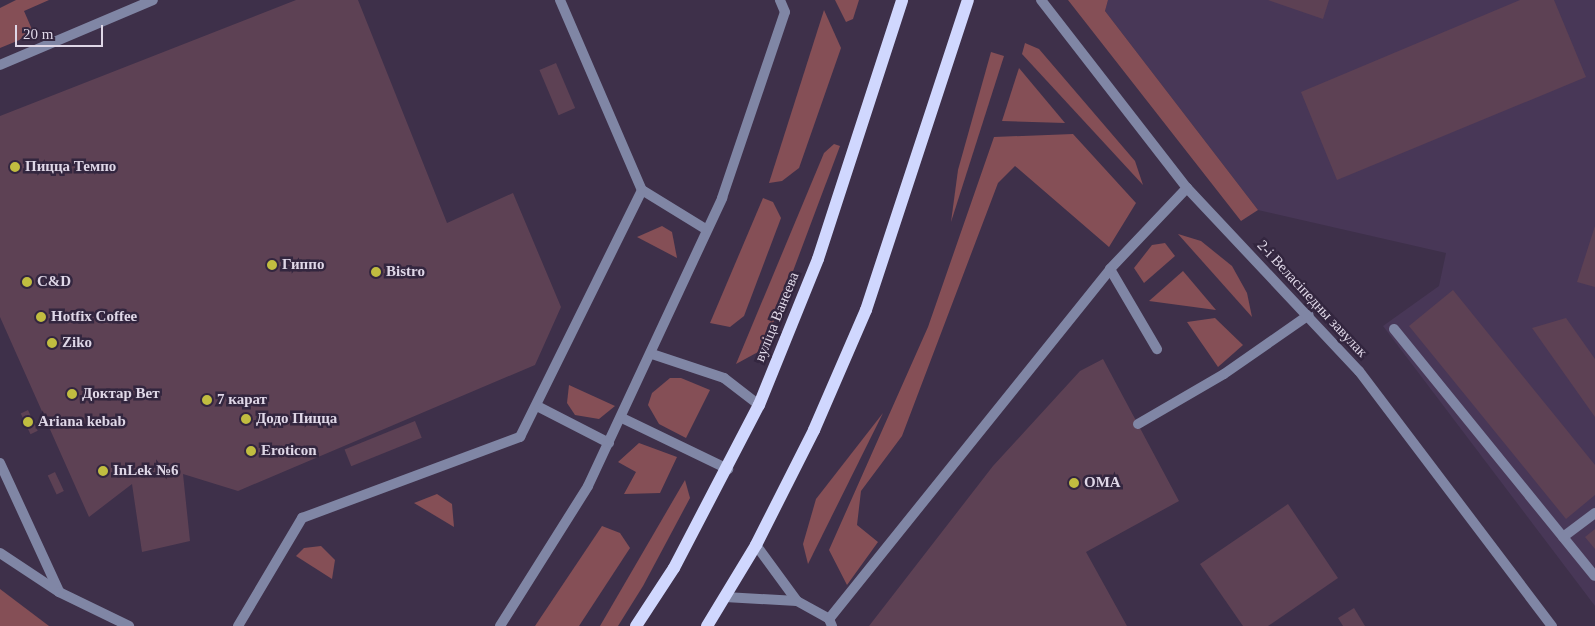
<!DOCTYPE html>
<html>
<head>
<meta charset="utf-8">
<style>
	body { margin:0 }
	#map { position:relative; width:1595px; height:626px; overflow:hidden; background:#3e304a; font-family:"Times New Roman",serif }
	div>[style] { position:absolute }
	.built>* { inset:0; background:#483757 }
	.green>* { inset:0; background:#854f56 }
	.building>* { inset:0; background:#5d4154; transform-origin:0 0 }
	.service>* { height:10px; margin:-5px; padding:0 5px; transform-origin:5px; border-radius:5px; background:#8086a5 }
	.minor>* { height:10px; margin:-5px; padding:0 5px; transform-origin:5px; border-radius:5px; background:#8086a5 }
	.primary>* { height:12px; margin:-6px; padding:0 6px; transform-origin:6px; border-radius:6px; background:#d0d7fe }
	.dots>* { width:14px; height:14px; translate:-50% -50%; box-sizing:border-box; border:2px solid #33263f; border-radius:50% }
	span { translate:-50% -50%; white-space:nowrap; text-align:center; line-height:1.15; -webkit-text-stroke:5px #33263f; paint-order:stroke }
	.poi-label { font-size:15px; color:#dfd7e7; font-weight:700 }
	.left { translate:0 -50%; text-align:left }
	.street-label { font-size:15px; color:#dfd7e7 }
	.scale { position:absolute; left:15px; top:25px; width:88px; height:22px; box-sizing:border-box; border:2px solid #dfd7e7; border-top:0; padding-left:6px; font-size:15px; line-height:18px; white-space:nowrap; color:#dfd7e7; -webkit-text-stroke:4px #33263f; paint-order:stroke }
</style>
</head>
<body>
<div id="map">
	<div class="built">
		<div style="clip-path:polygon(1108px 0,1595px 0,1595px 606px,1383px 326px,1439px 286px,1446px 253px,1258px 210px,1105px 11px)"></div>
	</div>
	<div class="green">
		<div style="clip-path:polygon(16px 0,49px 0,24px 11px,34px 34px,0 48px,0 8px)"></div>
		<div style="clip-path:polygon(835px 0,859px 0,853px 19px,846px 22px)"></div>
		<div style="clip-path:polygon(1068px 0,1108px 0,1105px 11px,1258px 210px,1241px 221px)"></div>
		<div style="clip-path:polygon(824px 10px,841px 48px,799px 168px,782px 181px,769px 183px)"></div>
		<div style="clip-path:polygon(1025px 43px,1039px 49px,1135px 161px,1143px 185px,1022px 54px)"></div>
		<div style="clip-path:polygon(991px 52px,1004px 56px,951px 222px,958px 170px)"></div>
		<div style="clip-path:polygon(1019px 68px,1065px 123px,1002px 121px)"></div>
		<div style="clip-path:polygon(1073px 134px,1136px 203px,1109px 247px,1015px 166px,998px 183px,902px 436px,861px 491px,857px 525px,878px 542px,847px 585px,829px 550px,928px 327px,994px 137px)"></div>
		<div style="clip-path:polygon(834px 144px,840px 146px,775px 319px,758px 352px,736px 364px,824px 153px)"></div>
		<div style="clip-path:polygon(763px 198px,773px 202px,781px 218px,744px 316px,730px 327px,710px 323px)"></div>
		<div style="clip-path:polygon(662px 226px,672px 232px,677px 258px,637px 237px)"></div>
		<div style="clip-path:polygon(1178px 234px,1201px 241px,1232px 266px,1247px 293px,1252px 317px)"></div>
		<div style="clip-path:polygon(1165px 243px,1175px 256px,1144px 283px,1134px 268px,1152px 245px)"></div>
		<div style="clip-path:polygon(1183px 271px,1216px 310px,1149px 301px)"></div>
		<div style="clip-path:polygon(1215px 318px,1243px 345px,1218px 367px,1187px 322px)"></div>
		<div style="clip-path:polygon(670px 378px,681px 378px,710px 390px,686px 438px,659px 424px,648px 405px,652px 393px)"></div>
		<div style="clip-path:polygon(569px 385px,615px 406px,599px 419px,575px 415px,567px 403px)"></div>
		<div style="clip-path:polygon(883px 413px,808px 564px,803px 544px,816px 499px)"></div>
		<div style="clip-path:polygon(639px 443px,677px 457px,660px 493px,624px 494px,636px 472px,618px 462px)"></div>
		<div style="clip-path:polygon(685px 480px,690px 498px,643px 586px,618px 626px,600px 626px)"></div>
		<div style="clip-path:polygon(437px 494px,452px 504px,454px 527px,414px 503px)"></div>
		<div style="clip-path:polygon(602px 526px,620px 533px,630px 548px,579px 626px,535px 626px)"></div>
		<div style="clip-path:polygon(321px 546px,335px 560px,332px 579px,296px 556px,304px 548px)"></div>
		<div style="clip-path:polygon(0 589px,49px 626px,0 626px)"></div>
	</div>
	<div class="building">
		<div style="clip-path:polygon(296px 0,358px 0,447px 223px,513px 193px,561px 307px,535px 365px,238px 491px,183px 474px,190px 541px,142px 552px,132px 484px,89px 517px,0 317px,0 116px)"></div>
		<div style="clip-path:polygon(1268px 0,1329px 0,1323px 19px)"></div>
		<div style="clip-path:polygon(1520px 0,1554px 0,1586px 77px,1337px 180px,1301px 92px)"></div>
		<div style="left:556px;top:63px;width:49px;height:18px;rotate:67deg"></div>
		<div style="clip-path:polygon(1595px 226px,1595px 287px,1577px 282px)"></div>
		<div style="clip-path:polygon(1453px 290px,1595px 465px,1595px 495px,1566px 519px,1409px 326px)"></div>
		<div style="clip-path:polygon(1566px 318px,1595px 359px,1595px 417px,1532px 328px)"></div>
		<div style="clip-path:polygon(1103px 359px,1179px 501px,1086px 552px,1127px 626px,869px 626px,993px 466px,1080px 371px)"></div>
		<div style="left:28px;top:410px;width:23px;height:8px;rotate:65deg"></div>
		<div style="left:415px;top:421px;width:18px;height:76px;rotate:68deg"></div>
		<div style="left:55px;top:472px;width:21px;height:8px;rotate:65deg"></div>
		<div style="clip-path:polygon(1288px 504px,1338px 578px,1268px 626px,1243px 626px,1200px 564px)"></div>
		<div style="clip-path:polygon(1595px 529px,1595px 549px,1585px 537px)"></div>
		<div style="clip-path:polygon(1354px 608px,1365px 626px,1343px 626px,1338px 618px)"></div>
	</div>
	<div class="service">
		<div style="left:560px;top:0;width:207px;rotate:66.7deg"></div>
		<div style="left:642px;top:190px;width:76px;rotate:31.6deg"></div>
		<div style="left:0;top:65px;width:166px;rotate:-23deg"></div>
		<div style="left:1110px;top:269px;width:93px;rotate:59.6deg"></div>
		<div style="left:1394px;top:329px;width:318px;rotate:50.9deg"></div>
		<div style="left:652px;top:354px;width:76px;rotate:18.4deg"></div>
		<div style="left:724px;top:378px;width:44px;rotate:37.6deg"></div>
		<div style="left:537px;top:406px;width:81px;rotate:27.2deg"></div>
		<div style="left:622px;top:418px;width:118px;rotate:25.7deg"></div>
		<div style="left:1138px;top:424px;width:99px;rotate:-30.2deg"></div>
		<div style="left:1224px;top:374px;width:103px;rotate:-34.8deg"></div>
		<div style="left:0;top:463px;width:141px;rotate:65.3deg"></div>
		<div style="left:1563px;top:537px;width:40px;rotate:-37deg"></div>
		<div style="left:756px;top:545px;width:69px;rotate:53.8deg"></div>
		<div style="left:797px;top:601px;width:37px;rotate:29deg"></div>
		<div style="left:829px;top:619px;width:8px;rotate:67deg"></div>
		<div style="left:0;top:553px;width:71px;rotate:33.5deg"></div>
		<div style="left:59px;top:592px;width:78px;rotate:25.9deg"></div>
		<div style="left:725px;top:597px;width:72px;rotate:3.2deg"></div>
		<div style="left:829px;top:619px;width:449px;rotate:-51.2deg"></div>
		<div style="left:1110px;top:269px;width:112px;rotate:-46.5deg"></div>
		<div style="left:238px;top:626px;width:126px;rotate:-59.3deg"></div>
		<div style="left:302px;top:518px;width:233px;rotate:-20.4deg"></div>
		<div style="left:520px;top:437px;width:275px;rotate:-63.7deg"></div>
		<div style="left:500px;top:626px;width:165px;rotate:-57.8deg"></div>
		<div style="left:588px;top:486px;width:318px;rotate:-65deg"></div>
		<div style="left:722px;top:198px;width:196px;rotate:-71.3deg"></div>
		<div style="left:785px;top:12px;width:13px;rotate:-113deg"></div>
	</div>
	<div class="minor">
		<div style="left:1041px;top:0;width:238px;rotate:52.2deg"></div>
		<div style="left:1187px;top:188px;width:251px;rotate:46.8deg"></div>
		<div style="left:1359px;top:371px;width:320px;rotate:52.9deg"></div>
	</div>
	<div class="primary">
		<div style="left:636px;top:626px;width:69px;rotate:-56.8deg"></div>
		<div style="left:674px;top:568px;width:184px;rotate:-62.5deg"></div>
		<div style="left:759px;top:405px;width:157px;rotate:-68deg"></div>
		<div style="left:818px;top:259px;width:272px;rotate:-72deg"></div>
		<div style="left:707px;top:626px;width:95px;rotate:-58.8deg"></div>
		<div style="left:756px;top:545px;width:129px;rotate:-63.2deg"></div>
		<div style="left:814px;top:430px;width:131px;rotate:-66.6deg"></div>
		<div style="left:866px;top:310px;width:326px;rotate:-71.8deg"></div>
	</div>
	<div class="dots">
		<div style="left:15px;top:167px;background:#c1bd40"></div>
		<div style="left:272px;top:265px;background:#c1bd40"></div>
		<div style="left:376px;top:272px;background:#c1bd40"></div>
		<div style="left:27px;top:282px;background:#c1bd40"></div>
		<div style="left:41px;top:317px;background:#c1bd40"></div>
		<div style="left:52px;top:343px;background:#c1bd40"></div>
		<div style="left:72px;top:394px;background:#c1bd40"></div>
		<div style="left:207px;top:400px;background:#c1bd40"></div>
		<div style="left:246px;top:419px;background:#c1bd40"></div>
		<div style="left:28px;top:422px;background:#c1bd40"></div>
		<div style="left:251px;top:451px;background:#c1bd40"></div>
		<div style="left:103px;top:471px;background:#c1bd40"></div>
		<div style="left:1074px;top:483px;background:#c1bd40"></div>
	</div>
	<div class="poi-label">
		<span class="left" style="left:25px;top:167px">Пицца Темпо</span>
		<span class="left" style="left:282px;top:265px">Гиппо</span>
		<span class="left" style="left:386px;top:272px">Bistro</span>
		<span class="left" style="left:37px;top:282px">C&amp;D</span>
		<span class="left" style="left:51px;top:317px">Hotfix Coffee</span>
		<span class="left" style="left:62px;top:343px">Ziko</span>
		<span class="left" style="left:82px;top:394px">Доктар Вет</span>
		<span class="left" style="left:217px;top:400px">7 карат</span>
		<span class="left" style="left:256px;top:419px">Додо Пицца</span>
		<span class="left" style="left:38px;top:422px">Ariana kebab</span>
		<span class="left" style="left:261px;top:451px">Eroticon</span>
		<span class="left" style="left:113px;top:471px">InLek №6</span>
		<span class="left" style="left:1084px;top:483px">ОМА</span>
	</div>
	<div class="street-label">
		<span style="left:1312px;top:299px;rotate:47deg">2-і Веласіпедны завулак</span>
		<span style="left:777px;top:317px;rotate:-68deg">вуліца Ванеева</span>
	</div>
	<div class="scale">20 m</div>
</div>
</body>
</html>
